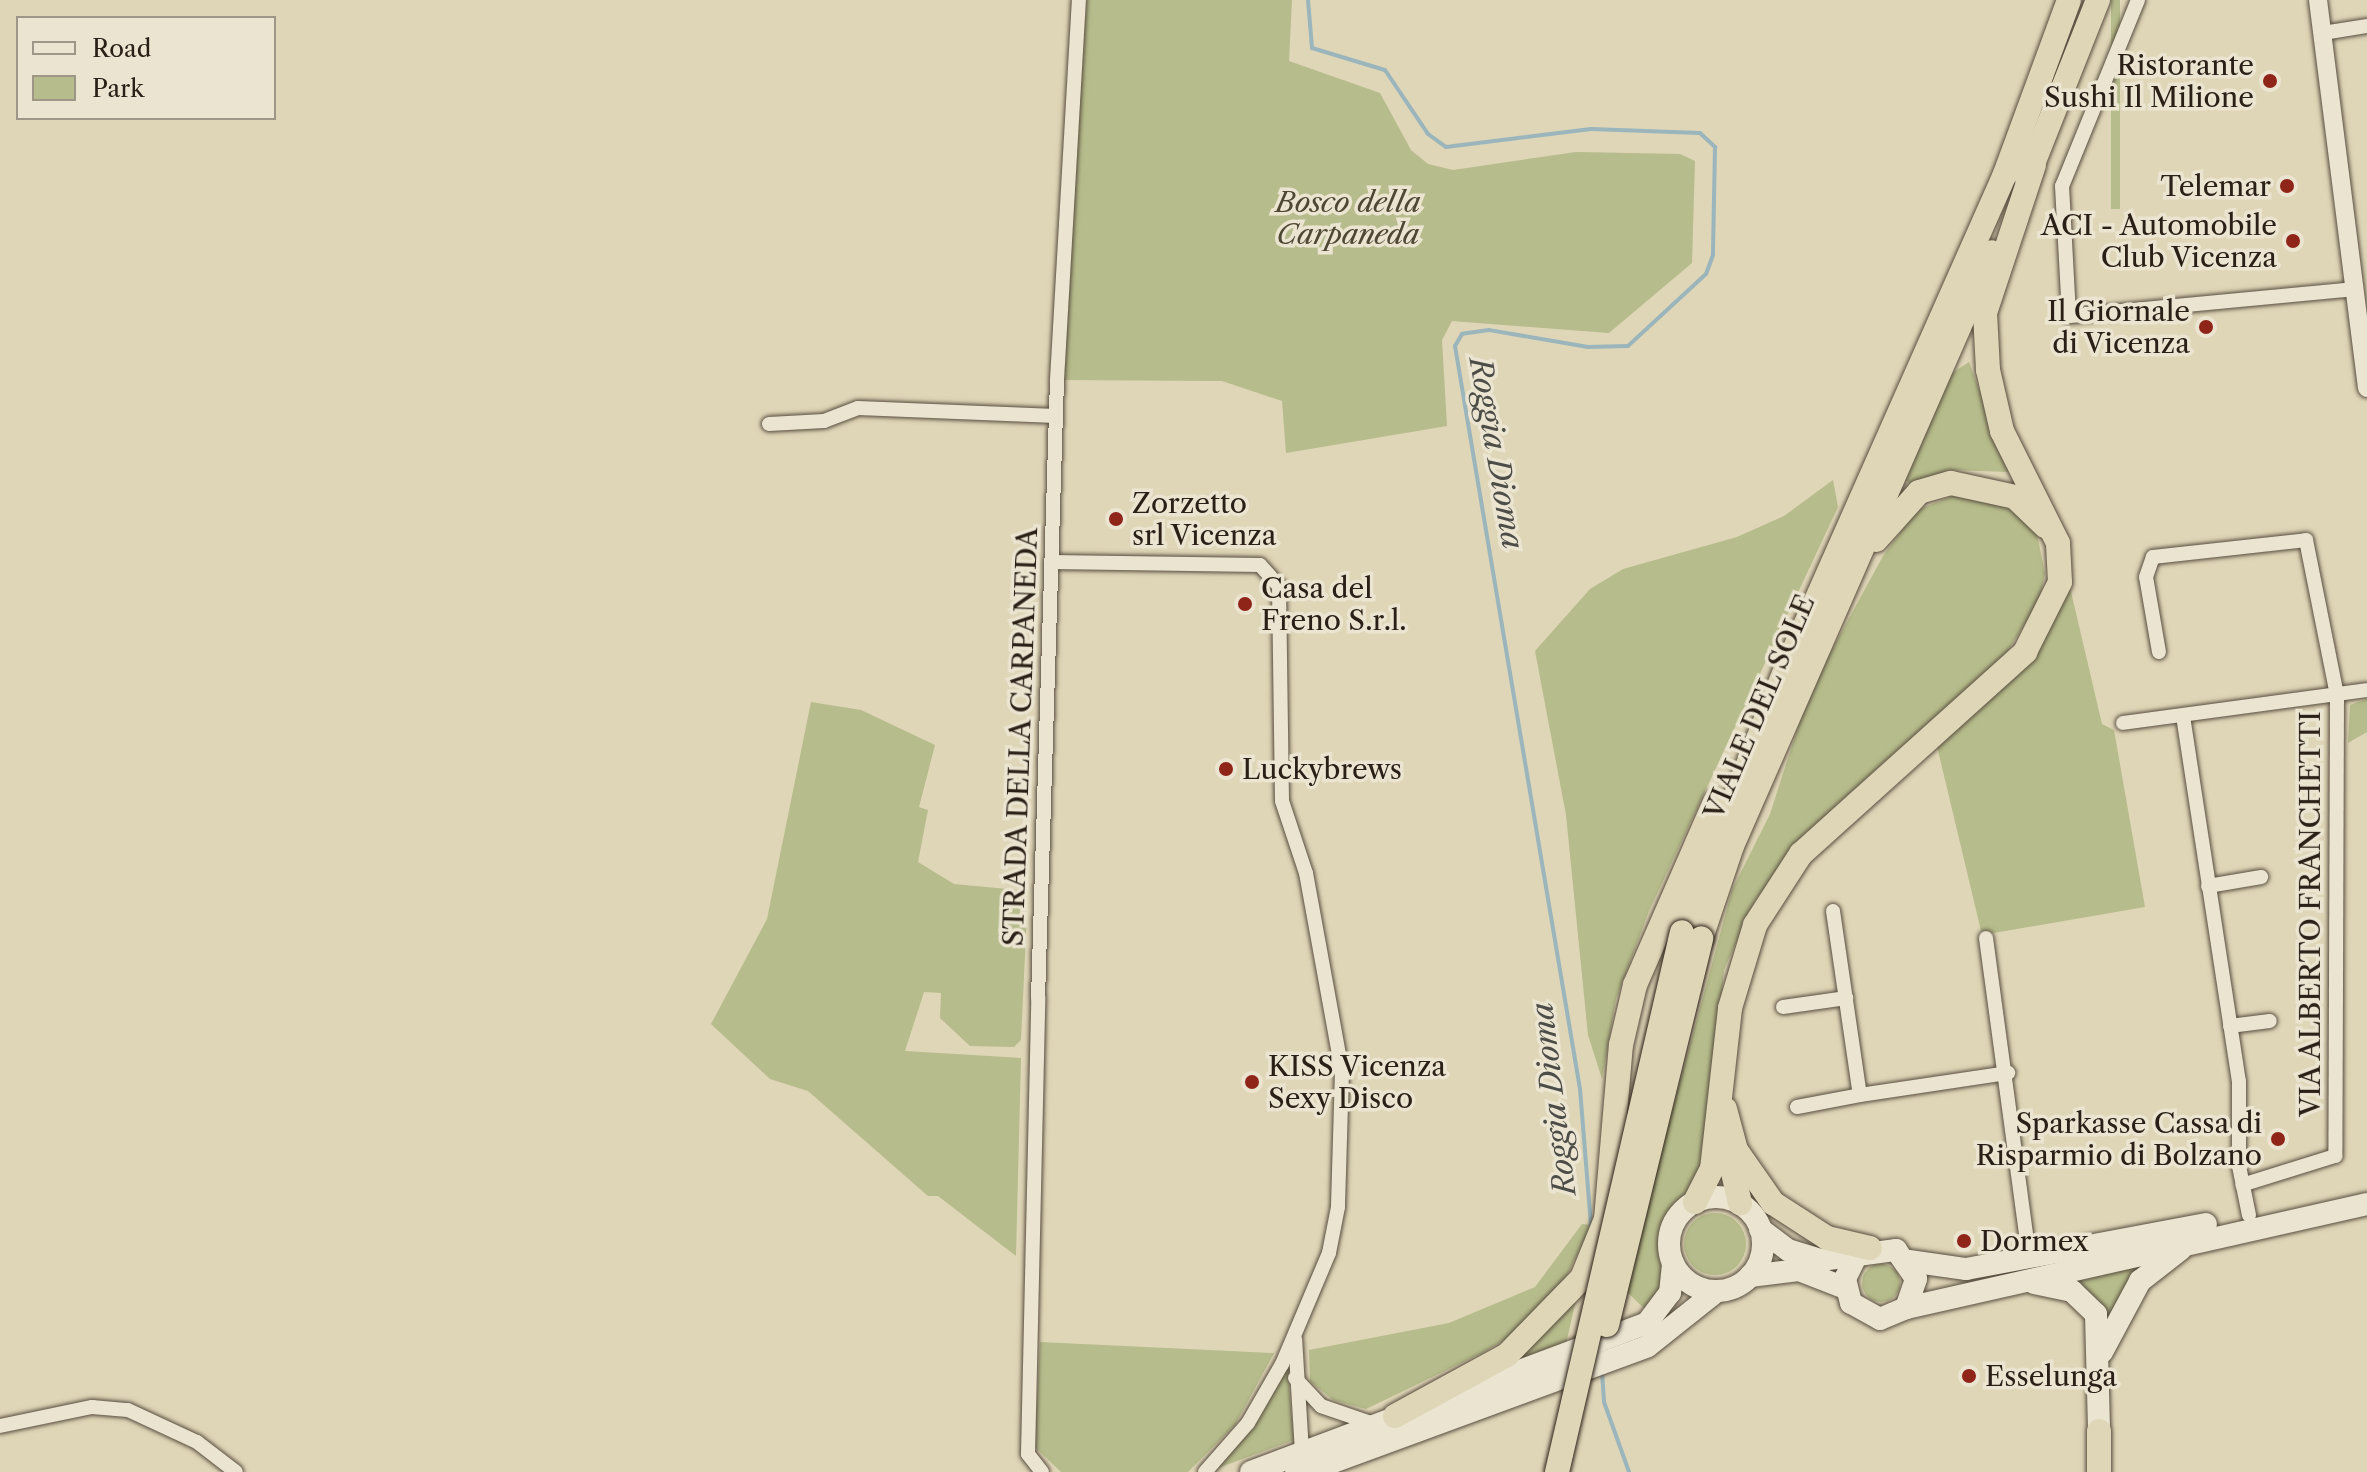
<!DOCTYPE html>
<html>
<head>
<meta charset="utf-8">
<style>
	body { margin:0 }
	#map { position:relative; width:2367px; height:1472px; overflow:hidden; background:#dfd5b7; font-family:"Libre Caslon Text",serif }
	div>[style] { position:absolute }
	.green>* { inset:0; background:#b6bc8b; transform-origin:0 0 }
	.round { border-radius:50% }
	.stream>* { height:4px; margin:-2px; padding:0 2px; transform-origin:2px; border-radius:2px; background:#9ab5bb }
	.roads { filter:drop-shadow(0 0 2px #584d3f) drop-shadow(0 0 2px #584d3f) }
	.minor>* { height:14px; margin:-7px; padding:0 7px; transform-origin:7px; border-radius:7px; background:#eae4d0 }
	.tertiary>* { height:18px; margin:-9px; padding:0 9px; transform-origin:9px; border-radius:9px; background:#eae4d0 }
	.secondary>* { height:22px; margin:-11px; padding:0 11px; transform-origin:11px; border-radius:11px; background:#eae4d0 }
	.secondary>.ring { margin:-11px; padding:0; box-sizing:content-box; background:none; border:22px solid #eae4d0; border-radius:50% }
	.trunk>* { height:24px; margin:-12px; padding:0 12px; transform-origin:12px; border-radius:12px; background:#dfd5b7 }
	.bridges { filter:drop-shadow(0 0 2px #2b2017) drop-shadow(0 0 2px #2b2017) }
	.trunk-bridge>* { height:24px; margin:-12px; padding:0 12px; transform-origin:12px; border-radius:12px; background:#dfd5b7 }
	.dots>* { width:22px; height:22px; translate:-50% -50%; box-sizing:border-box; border:4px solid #eae4d0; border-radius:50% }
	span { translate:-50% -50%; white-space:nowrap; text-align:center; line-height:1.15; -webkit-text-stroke:7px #eae4d0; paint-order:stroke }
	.poi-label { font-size:28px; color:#2b2017 }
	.right { translate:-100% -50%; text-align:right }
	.left { translate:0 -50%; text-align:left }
	.park-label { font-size:28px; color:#4e4734; font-style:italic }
	.street-label { font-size:28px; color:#2b2017 }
	.water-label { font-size:30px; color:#4c4d48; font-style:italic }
	.legend { position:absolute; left:16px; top:16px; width:260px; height:104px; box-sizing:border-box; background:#eae4d0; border:2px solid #9e9686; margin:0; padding:10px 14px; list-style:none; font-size:24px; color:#2b2017 }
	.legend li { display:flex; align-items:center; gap:16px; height:40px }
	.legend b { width:40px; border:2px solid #9e9686 }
</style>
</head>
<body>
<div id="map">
	<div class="green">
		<div style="clip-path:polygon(1087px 0,1292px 0,1289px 61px,1380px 93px,1411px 150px,1428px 164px,1453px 170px,1576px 152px,1680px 154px,1695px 161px,1692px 263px,1609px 333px,1452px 321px,1442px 340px,1447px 426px,1286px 453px,1282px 401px,1222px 381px,1057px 380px)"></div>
		<div style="left:2111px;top:0;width:9px;height:209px"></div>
		<div style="clip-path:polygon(1969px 362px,2009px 472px,1951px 470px,1913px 485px,1905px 480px,1946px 377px)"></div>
		<div style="clip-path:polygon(1833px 480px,1838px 507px,1649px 911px,1616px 999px,1602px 1079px,1588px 1035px,1566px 815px,1535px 651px,1590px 589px,1623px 569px,1737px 537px,1784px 516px)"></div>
		<div style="clip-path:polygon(1953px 496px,1996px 500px,2036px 529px,2045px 574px,2039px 601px,2006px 654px,1832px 809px,1755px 900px,1724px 970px,1707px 1168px,1665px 1218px,1659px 1237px,1667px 1272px,1649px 1313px,1624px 1289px,1732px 890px,1770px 814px,1810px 690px,1883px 556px,1917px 510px)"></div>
		<div style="clip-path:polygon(2068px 579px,2102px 724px,2114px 730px,2145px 907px,1982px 935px,1936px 742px,2038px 647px)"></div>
		<div style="clip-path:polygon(2367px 699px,2367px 732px,2348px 743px,2350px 705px)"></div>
		<div style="clip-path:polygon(811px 702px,861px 710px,935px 745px,919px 807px,928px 810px,918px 862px,954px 884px,1028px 891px,1021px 1040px,1014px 1047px,970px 1046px,940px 1018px,941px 993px,924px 992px,905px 1051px,1021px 1058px,1016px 1256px,938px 1196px,928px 1196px,808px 1091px,770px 1079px,711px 1024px,767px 919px)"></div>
		<div class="round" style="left:1684px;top:1213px;width:62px;height:62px"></div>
		<div style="clip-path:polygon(1582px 1224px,1592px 1225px,1565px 1279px,1506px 1339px,1482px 1353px,1366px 1409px,1333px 1400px,1310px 1381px,1309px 1350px,1449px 1323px,1535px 1287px)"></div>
		<div class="round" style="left:1862px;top:1264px;width:38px;height:38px"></div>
		<div style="clip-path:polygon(2143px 1266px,2107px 1317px,2074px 1285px,2075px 1274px)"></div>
		<div style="clip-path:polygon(1578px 1291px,1566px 1344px,1516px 1360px)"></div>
		<div style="clip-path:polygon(1040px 1342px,1274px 1353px,1235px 1425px,1188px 1472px,1061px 1472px,1035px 1447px)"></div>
		<div style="clip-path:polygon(1287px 1365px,1294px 1440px,1218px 1468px,1258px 1419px)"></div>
	</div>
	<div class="stream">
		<div style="left:1308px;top:0;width:48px;rotate:85.2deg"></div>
		<div style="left:1312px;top:48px;width:76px;rotate:16.8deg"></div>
		<div style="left:1385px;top:70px;width:77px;rotate:56.1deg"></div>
		<div style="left:1428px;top:134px;width:22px;rotate:36deg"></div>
		<div style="left:1446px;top:147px;width:146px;rotate:-7.1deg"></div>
		<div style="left:1591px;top:129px;width:109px;rotate:2.1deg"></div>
		<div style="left:1700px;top:133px;width:21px;rotate:43deg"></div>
		<div style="left:1715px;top:147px;width:108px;rotate:91.1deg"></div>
		<div style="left:1713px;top:255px;width:20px;rotate:110deg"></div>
		<div style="left:1706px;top:274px;width:106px;rotate:137.3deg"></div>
		<div style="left:1628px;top:346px;width:40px;rotate:178.6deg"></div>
		<div style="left:1588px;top:347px;width:100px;rotate:-170.3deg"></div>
		<div style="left:1489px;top:330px;width:27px;rotate:172deg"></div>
		<div style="left:1462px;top:334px;width:14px;rotate:120deg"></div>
		<div style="left:1455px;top:346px;width:753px;rotate:80.45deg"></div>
		<div style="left:1580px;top:1089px;width:138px;rotate:85.4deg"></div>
		<div style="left:1602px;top:1372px;width:30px;rotate:86deg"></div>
		<div style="left:1604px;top:1402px;width:74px;rotate:70.3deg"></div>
	</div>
	<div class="roads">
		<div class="minor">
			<div style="left:2138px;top:0;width:201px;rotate:112.2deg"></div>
			<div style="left:2062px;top:186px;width:130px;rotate:86.9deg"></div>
			<div style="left:2069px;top:316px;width:286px;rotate:-5.4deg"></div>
			<div style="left:2323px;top:33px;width:45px;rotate:-9deg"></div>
			<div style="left:769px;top:424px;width:55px;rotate:-3.1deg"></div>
			<div style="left:824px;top:421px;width:36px;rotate:-21deg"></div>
			<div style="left:858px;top:408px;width:198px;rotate:2.3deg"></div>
			<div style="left:1051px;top:562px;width:209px;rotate:0.8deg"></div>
			<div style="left:1260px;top:565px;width:28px;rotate:48deg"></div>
			<div style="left:1279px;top:586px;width:215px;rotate:89.2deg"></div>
			<div style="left:1282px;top:801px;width:76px;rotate:71.6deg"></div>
			<div style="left:1306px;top:873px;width:201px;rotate:79.7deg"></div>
			<div style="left:1342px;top:1071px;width:136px;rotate:91.7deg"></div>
			<div style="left:1338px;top:1207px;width:47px;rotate:101.1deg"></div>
			<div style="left:1329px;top:1253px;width:121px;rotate:112.9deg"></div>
			<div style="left:1282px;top:1364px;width:68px;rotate:120deg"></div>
			<div style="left:1248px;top:1423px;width:65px;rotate:131.3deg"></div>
			<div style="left:2159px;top:652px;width:76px;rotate:-99.8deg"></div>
			<div style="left:2146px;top:577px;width:21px;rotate:-71deg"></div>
			<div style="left:2153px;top:557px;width:154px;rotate:-6.3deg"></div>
			<div style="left:2306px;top:540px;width:158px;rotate:78.7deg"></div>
			<div style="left:2337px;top:695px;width:461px;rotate:90.2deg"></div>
			<div style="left:2335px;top:1156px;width:97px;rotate:162.7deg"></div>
			<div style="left:2183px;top:716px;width:369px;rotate:81.3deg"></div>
			<div style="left:2239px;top:1081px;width:85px;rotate:90deg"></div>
			<div style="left:2239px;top:1166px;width:50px;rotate:78.5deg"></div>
			<div style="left:2123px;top:723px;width:246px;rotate:-7.7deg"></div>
			<div style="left:2208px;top:886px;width:54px;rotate:-9.6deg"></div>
			<div style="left:1833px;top:911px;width:186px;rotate:81.7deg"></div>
			<div style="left:1860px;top:1095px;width:150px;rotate:-8.5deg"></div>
			<div style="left:1986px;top:938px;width:323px;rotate:82.3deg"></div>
			<div style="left:1783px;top:1007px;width:64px;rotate:-8.1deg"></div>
			<div style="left:2230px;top:1026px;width:40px;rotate:-7.1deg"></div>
			<div style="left:1797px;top:1107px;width:64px;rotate:-10.8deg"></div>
			<div style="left:1295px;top:1378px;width:38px;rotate:47deg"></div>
			<div style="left:1321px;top:1406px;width:56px;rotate:18.8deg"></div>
			<div style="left:0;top:1426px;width:94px;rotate:-11.7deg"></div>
			<div style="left:92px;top:1407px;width:36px;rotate:5deg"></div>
			<div style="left:128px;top:1410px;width:76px;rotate:24.9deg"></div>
			<div style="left:197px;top:1442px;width:49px;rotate:37.6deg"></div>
			<div style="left:1042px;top:1472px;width:23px;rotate:-128deg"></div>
			<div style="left:1028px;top:1454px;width:456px;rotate:-88.7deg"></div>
			<div style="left:1038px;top:998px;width:618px;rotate:-88.24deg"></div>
			<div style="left:1057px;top:380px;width:381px;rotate:-86.7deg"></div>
			<div style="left:1292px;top:1472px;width:22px;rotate:-63deg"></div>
			<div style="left:1302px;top:1452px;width:113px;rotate:-93.5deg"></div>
		</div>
		<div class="tertiary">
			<div style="left:2318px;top:0;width:391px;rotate:82.8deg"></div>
		</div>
		<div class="secondary">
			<div class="ring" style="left:1669px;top:1197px;width:72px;height:72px"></div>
			<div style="left:1760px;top:1229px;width:35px;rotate:37deg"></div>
			<div style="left:1788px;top:1250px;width:34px;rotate:17deg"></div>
			<div style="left:1821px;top:1260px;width:76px;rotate:-7.6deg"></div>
			<div style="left:1896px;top:1250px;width:35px;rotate:55deg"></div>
			<div style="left:1916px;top:1279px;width:31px;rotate:109deg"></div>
			<div style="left:1906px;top:1308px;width:28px;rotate:157deg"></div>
			<div style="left:1880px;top:1319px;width:33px;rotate:-151deg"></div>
			<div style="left:1851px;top:1303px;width:25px;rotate:-104deg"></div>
			<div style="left:1845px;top:1279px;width:25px;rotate:-64deg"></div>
			<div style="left:1909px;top:1261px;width:58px;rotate:8deg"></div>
			<div style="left:1966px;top:1269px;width:244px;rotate:-10.6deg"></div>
			<div style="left:1750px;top:1276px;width:49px;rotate:-7deg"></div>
			<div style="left:1799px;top:1270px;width:49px;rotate:21.4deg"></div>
			<div style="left:2034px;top:1283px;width:39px;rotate:12deg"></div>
			<div style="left:2072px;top:1291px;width:33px;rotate:44deg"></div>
			<div style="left:2096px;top:1314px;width:117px;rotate:88.5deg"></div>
			<div style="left:1906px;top:1308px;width:473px;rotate:-12.7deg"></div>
			<div style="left:2102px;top:1352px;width:81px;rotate:-61.8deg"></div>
			<div style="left:2140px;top:1281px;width:52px;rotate:-38deg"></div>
			<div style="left:1251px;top:1472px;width:423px;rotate:-20.6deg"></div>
			<div style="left:1647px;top:1323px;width:38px;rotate:-53deg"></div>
			<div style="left:1670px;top:1293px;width:30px;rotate:-84deg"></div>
			<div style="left:1306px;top:1472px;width:364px;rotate:-20.2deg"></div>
			<div style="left:1648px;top:1346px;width:88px;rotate:-38.6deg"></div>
		</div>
		<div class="trunk">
			<div style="left:2027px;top:179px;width:193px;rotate:-68.4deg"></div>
			<div style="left:1876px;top:540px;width:64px;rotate:-48.1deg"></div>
			<div style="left:1919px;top:492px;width:33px;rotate:-16deg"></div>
			<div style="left:1951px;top:483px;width:66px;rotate:12.3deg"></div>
			<div style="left:2015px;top:497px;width:42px;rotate:44deg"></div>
			<div style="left:1682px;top:932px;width:286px;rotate:-68.5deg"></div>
			<div style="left:1787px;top:666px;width:538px;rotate:-66.1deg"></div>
			<div style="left:2005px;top:174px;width:185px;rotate:-69.8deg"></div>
			<div style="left:1701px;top:938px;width:97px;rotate:-71.4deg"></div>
			<div style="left:1732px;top:846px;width:648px;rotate:-66.36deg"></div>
			<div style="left:1725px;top:1109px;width:42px;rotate:75deg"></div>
			<div style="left:1736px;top:1150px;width:65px;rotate:55.1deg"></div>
			<div style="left:1773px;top:1203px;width:64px;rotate:32.9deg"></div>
			<div style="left:1827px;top:1238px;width:44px;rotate:13.1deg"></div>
			<div style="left:1726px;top:1142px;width:63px;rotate:77.1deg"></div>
			<div style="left:1695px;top:1202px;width:37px;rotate:-63deg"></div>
			<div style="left:1712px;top:1169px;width:162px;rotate:-83.6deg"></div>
			<div style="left:1730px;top:1008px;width:87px;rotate:-73.2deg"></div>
			<div style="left:1755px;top:925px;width:85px;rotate:-57.1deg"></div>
			<div style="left:1801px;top:854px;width:302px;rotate:-42deg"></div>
			<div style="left:2025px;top:652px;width:78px;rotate:-63.4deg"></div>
			<div style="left:2060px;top:582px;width:39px;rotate:-93deg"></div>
			<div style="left:2058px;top:543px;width:125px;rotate:-116.6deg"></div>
			<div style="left:2002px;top:431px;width:63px;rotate:-102.9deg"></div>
			<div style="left:1988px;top:370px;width:57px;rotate:-93deg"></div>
			<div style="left:1985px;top:313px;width:156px;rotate:-71.7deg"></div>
			<div style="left:1395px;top:1416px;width:128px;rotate:-28.6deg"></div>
			<div style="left:1507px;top:1355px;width:107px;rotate:-45.8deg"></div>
			<div style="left:1582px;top:1278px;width:64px;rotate:-67.9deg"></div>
			<div style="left:1606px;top:1219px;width:175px;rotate:-85.1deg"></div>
			<div style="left:1621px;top:1045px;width:62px;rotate:-76.9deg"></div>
			<div style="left:1635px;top:985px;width:200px;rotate:-66.4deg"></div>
			<div style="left:2099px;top:1472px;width:41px;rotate:-90deg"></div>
		</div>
	</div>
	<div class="bridges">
		<div class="trunk-bridge">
			<div style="left:1607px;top:1325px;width:398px;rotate:-76.3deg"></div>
			<div style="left:1557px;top:1472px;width:554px;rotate:-76.97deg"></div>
		</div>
	</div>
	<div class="dots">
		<div style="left:2270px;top:81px;background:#8f2418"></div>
		<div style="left:2287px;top:186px;background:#8f2418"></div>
		<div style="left:2293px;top:241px;background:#8f2418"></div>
		<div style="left:2206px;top:327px;background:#8f2418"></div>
		<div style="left:1116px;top:519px;background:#8f2418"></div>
		<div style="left:1245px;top:604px;background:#8f2418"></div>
		<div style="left:1226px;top:769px;background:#8f2418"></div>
		<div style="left:1252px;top:1082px;background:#8f2418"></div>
		<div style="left:2278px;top:1139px;background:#8f2418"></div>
		<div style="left:1964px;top:1241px;background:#8f2418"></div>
		<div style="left:1969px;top:1376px;background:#8f2418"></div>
	</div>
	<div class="poi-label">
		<span class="right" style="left:2254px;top:81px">Ristorante<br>Sushi Il Milione</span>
		<span class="right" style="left:2271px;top:186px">Telemar</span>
		<span class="right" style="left:2277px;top:241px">ACI - Automobile<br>Club Vicenza</span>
		<span class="right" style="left:2190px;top:327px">Il Giornale<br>di Vicenza</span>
		<span class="left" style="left:1132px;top:519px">Zorzetto<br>srl Vicenza</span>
		<span class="left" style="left:1261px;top:604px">Casa del<br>Freno S.r.l.</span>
		<span class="left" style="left:1242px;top:769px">Luckybrews</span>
		<span class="left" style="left:1268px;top:1082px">KISS Vicenza<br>Sexy Disco</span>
		<span class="right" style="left:2262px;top:1139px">Sparkasse Cassa di<br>Risparmio di Bolzano</span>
		<span class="left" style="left:1980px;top:1241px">Dormex</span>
		<span class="left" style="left:1985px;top:1376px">Esselunga</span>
	</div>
	<div class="park-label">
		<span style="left:1348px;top:218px">Bosco della<br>Carpaneda</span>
	</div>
	<div class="street-label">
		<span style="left:1759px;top:707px;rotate:-67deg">VIALE DEL SOLE</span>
		<span style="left:1020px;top:737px;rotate:-88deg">STRADA DELLA CARPANEDA</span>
		<span style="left:2310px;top:914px;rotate:-90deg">VIA ALBERTO FRANCHETTI</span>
	</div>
	<div class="water-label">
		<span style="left:1496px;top:453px;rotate:80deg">Roggia Dioma</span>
		<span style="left:1554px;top:1099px;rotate:-97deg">Roggia Dioma</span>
	</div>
	<ul class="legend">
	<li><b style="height:10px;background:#eae4d0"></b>Road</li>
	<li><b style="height:22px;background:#b6bc8b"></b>Park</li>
	</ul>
</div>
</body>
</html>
